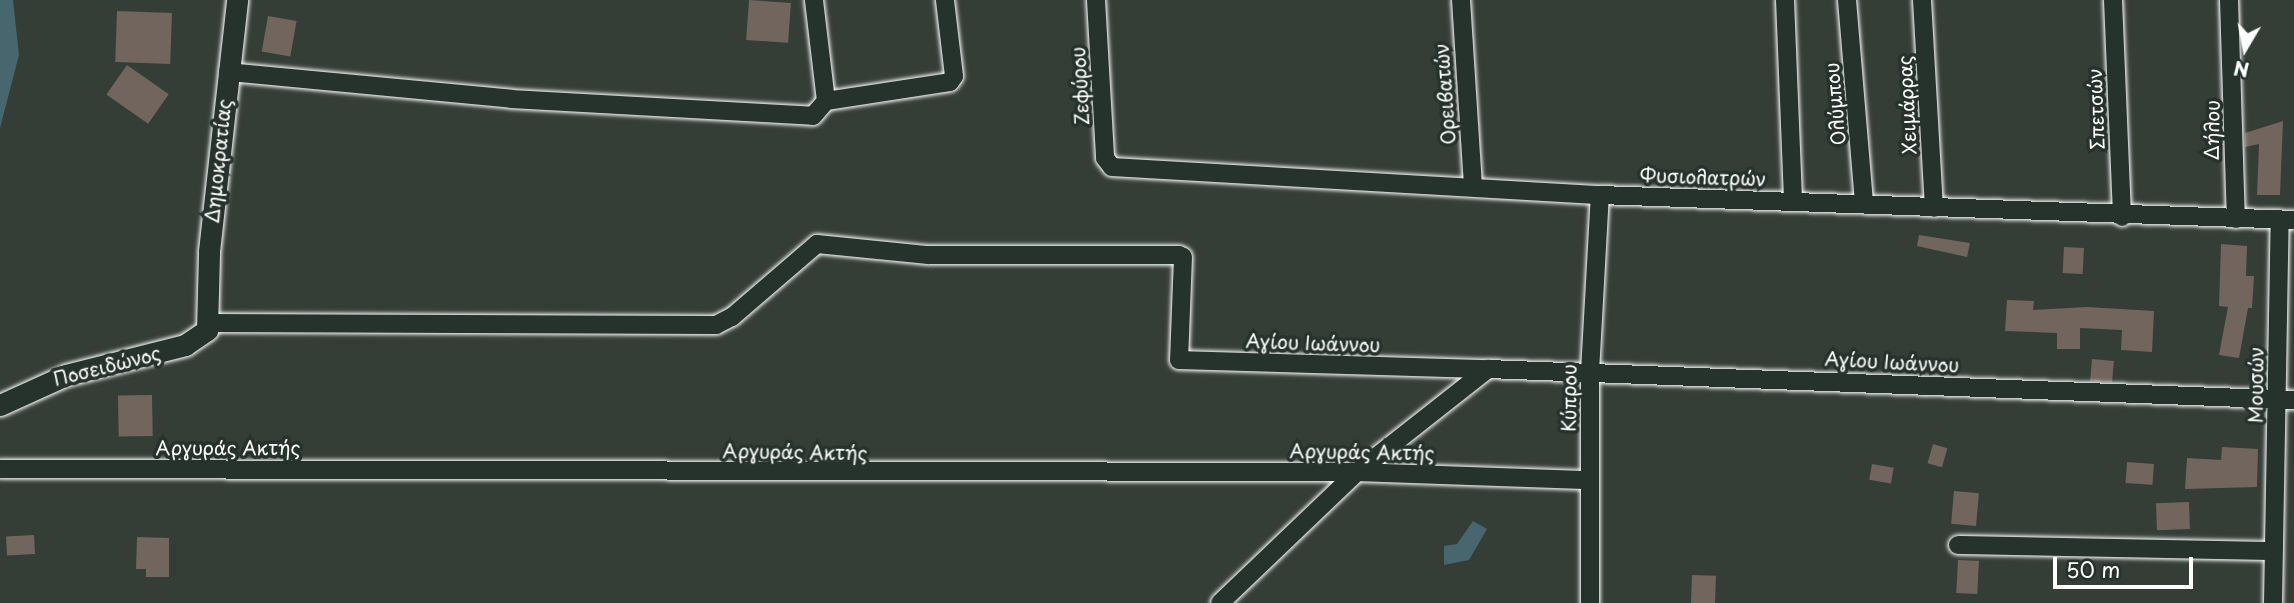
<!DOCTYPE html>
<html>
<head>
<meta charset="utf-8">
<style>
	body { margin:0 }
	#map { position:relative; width:2294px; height:603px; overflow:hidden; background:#353d37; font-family:"Playpen Sans",sans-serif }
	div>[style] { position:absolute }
	.water>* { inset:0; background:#48666e }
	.building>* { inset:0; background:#72655e; transform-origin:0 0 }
	.roads { filter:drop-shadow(0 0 2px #fff) drop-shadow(0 0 2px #fff) }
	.minor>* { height:18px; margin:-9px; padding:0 9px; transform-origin:9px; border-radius:9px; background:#26332d }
	.tertiary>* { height:21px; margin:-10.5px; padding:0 10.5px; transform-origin:10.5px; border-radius:10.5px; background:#26332d }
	span { translate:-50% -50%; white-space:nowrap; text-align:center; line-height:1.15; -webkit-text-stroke:7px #26332d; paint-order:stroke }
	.street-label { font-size:19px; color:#fff }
	.north { position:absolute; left:2210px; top:14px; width:70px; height:70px; -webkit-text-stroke:5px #26332d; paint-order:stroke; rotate:190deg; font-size:19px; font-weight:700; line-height:28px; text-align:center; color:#fff }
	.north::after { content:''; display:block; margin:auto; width:24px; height:32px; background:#fff; clip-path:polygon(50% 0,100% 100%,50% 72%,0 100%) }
	.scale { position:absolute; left:2053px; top:557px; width:140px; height:32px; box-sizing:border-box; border:4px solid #fff; border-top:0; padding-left:9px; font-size:21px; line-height:24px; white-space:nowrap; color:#fff; -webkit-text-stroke:5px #26332d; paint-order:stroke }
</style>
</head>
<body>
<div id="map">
	<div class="water">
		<div style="clip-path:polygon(0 0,13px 0,19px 55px,0 128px)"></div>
		<div style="clip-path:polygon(1473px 521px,1487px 529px,1469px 560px,1444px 565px,1444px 546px,1457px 544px)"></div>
	</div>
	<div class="building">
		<div style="left:749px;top:0;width:42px;height:40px;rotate:4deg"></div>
		<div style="left:117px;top:11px;width:55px;height:51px;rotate:2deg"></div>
		<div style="left:268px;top:16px;width:29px;height:36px;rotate:10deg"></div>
		<div style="left:127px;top:65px;width:51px;height:36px;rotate:35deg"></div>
		<div style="clip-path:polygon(2283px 121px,2280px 195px,2257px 195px,2259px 144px,2245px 147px,2245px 133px)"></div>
		<div style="clip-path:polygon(1919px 235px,1970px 243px,1967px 257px,1917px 246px)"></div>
		<div style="clip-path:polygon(2221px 244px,2247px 246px,2246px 276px,2254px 276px,2252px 308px,2248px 308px,2239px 358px,2219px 355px,2228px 307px,2219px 306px)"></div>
		<div style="left:2064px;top:247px;width:20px;height:26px;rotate:3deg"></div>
		<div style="clip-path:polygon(2007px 300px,2034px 301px,2033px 310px,2087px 307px,2154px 311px,2152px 352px,2121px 350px,2122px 330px,2080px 328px,2080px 349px,2057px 349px,2057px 333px,2005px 331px)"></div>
		<div style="left:2092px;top:359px;width:22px;height:22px;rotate:5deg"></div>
		<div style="left:152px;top:395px;width:41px;height:34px;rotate:89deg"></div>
		<div style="left:1933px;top:444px;width:15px;height:20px;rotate:16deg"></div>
		<div style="clip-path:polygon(2222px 447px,2258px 449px,2257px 487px,2185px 489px,2187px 458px,2221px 460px)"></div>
		<div style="left:2127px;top:462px;width:27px;height:21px;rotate:4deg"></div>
		<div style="left:1872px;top:464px;width:22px;height:16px;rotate:10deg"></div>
		<div style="left:1954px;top:491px;width:25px;height:33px;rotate:5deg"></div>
		<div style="left:2189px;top:502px;width:27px;height:33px;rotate:88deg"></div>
		<div style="left:34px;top:535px;width:19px;height:28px;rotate:87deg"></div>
		<div style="clip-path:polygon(137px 537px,169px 538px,169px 577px,146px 577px,146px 569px,136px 569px)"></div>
		<div style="left:1958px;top:560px;width:21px;height:33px;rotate:3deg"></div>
		<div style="left:1692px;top:575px;width:24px;height:28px;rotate:2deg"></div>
	</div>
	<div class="roads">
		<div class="minor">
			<div style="left:1096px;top:0;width:158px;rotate:86.7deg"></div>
			<div style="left:1105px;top:158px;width:11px;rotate:52deg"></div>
			<div style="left:1112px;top:167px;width:489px;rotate:3.3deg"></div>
			<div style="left:1600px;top:195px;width:694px;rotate:2.06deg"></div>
			<div style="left:1461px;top:0;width:185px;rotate:86.3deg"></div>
			<div style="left:1785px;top:0;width:201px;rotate:87.7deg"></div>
			<div style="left:1847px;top:0;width:205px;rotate:85.2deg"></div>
			<div style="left:1922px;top:0;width:208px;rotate:86.7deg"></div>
			<div style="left:2113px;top:0;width:217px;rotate:87.6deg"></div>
			<div style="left:2229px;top:0;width:219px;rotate:88.2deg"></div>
			<div style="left:228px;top:72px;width:284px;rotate:5.4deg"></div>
			<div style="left:511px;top:99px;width:302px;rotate:3.2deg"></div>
			<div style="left:813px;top:116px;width:20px;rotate:-49deg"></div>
			<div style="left:826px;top:101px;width:102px;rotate:-96.8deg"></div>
			<div style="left:826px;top:101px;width:125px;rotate:-8.7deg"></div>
			<div style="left:950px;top:82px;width:7px;rotate:-56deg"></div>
			<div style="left:954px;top:76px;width:77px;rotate:-96.8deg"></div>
			<div style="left:209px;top:323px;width:507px;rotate:0.23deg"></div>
			<div style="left:716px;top:325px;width:18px;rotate:-27deg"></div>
			<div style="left:732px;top:317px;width:112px;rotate:-40.7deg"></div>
			<div style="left:817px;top:244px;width:112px;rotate:5.7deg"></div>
			<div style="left:928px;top:255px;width:251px"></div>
			<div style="left:1179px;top:255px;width:4px;rotate:27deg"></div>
			<div style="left:1183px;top:257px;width:103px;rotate:92.2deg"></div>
			<div style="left:1179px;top:360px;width:309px;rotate:1.7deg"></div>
			<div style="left:0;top:469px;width:1357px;rotate:0.13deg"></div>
			<div style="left:1357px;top:472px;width:232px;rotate:2deg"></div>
			<div style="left:1958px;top:545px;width:315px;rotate:1.1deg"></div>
			<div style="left:1220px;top:603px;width:190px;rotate:-43.7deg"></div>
			<div style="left:1357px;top:472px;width:167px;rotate:-38.2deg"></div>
			<div style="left:1488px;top:369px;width:807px;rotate:2.2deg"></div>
			<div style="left:1590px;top:603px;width:231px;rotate:-90deg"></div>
			<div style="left:1590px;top:372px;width:177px;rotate:-86.8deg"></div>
			<div style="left:2273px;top:603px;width:383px;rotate:-89deg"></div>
		</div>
		<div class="tertiary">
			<div style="left:0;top:405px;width:72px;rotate:-24.4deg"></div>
			<div style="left:66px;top:375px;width:123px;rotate:-14.1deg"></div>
			<div style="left:185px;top:345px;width:27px;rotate:-34deg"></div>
			<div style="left:207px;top:330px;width:79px;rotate:-88.5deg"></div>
			<div style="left:209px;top:251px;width:253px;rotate:-83.6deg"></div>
		</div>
	</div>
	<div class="street-label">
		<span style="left:1080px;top:86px;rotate:-93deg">Ζεφύρου</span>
		<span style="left:1445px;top:94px;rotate:-94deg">Ορειβατών</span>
		<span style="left:1835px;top:104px;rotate:-95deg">Ολύμπου</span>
		<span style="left:1907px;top:105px;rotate:-93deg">Χειμάρρας</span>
		<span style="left:2096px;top:109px;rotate:-92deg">Σπετσών</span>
		<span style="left:2212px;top:130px;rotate:-89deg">Δήλου</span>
		<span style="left:218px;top:161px;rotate:-84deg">Δημοκρατίας</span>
		<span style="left:1703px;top:177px;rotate:2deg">Φυσιολατρών</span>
		<span style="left:1313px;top:343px;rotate:2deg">Αγίου Ιωάννου</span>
		<span style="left:1892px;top:362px;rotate:3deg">Αγίου Ιωάννου</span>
		<span style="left:107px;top:366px;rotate:-14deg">Ποσειδώνος</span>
		<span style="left:2256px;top:385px;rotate:-89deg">Μουσών</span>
		<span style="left:1569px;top:398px;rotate:-89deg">Κύπρου</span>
		<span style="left:228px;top:448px">Αργυράς Ακτής</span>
		<span style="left:795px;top:452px;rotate:1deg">Αργυράς Ακτής</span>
		<span style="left:1362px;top:452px;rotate:1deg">Αργυράς Ακτής</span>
	</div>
	<div class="north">N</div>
	<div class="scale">50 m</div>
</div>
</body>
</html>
